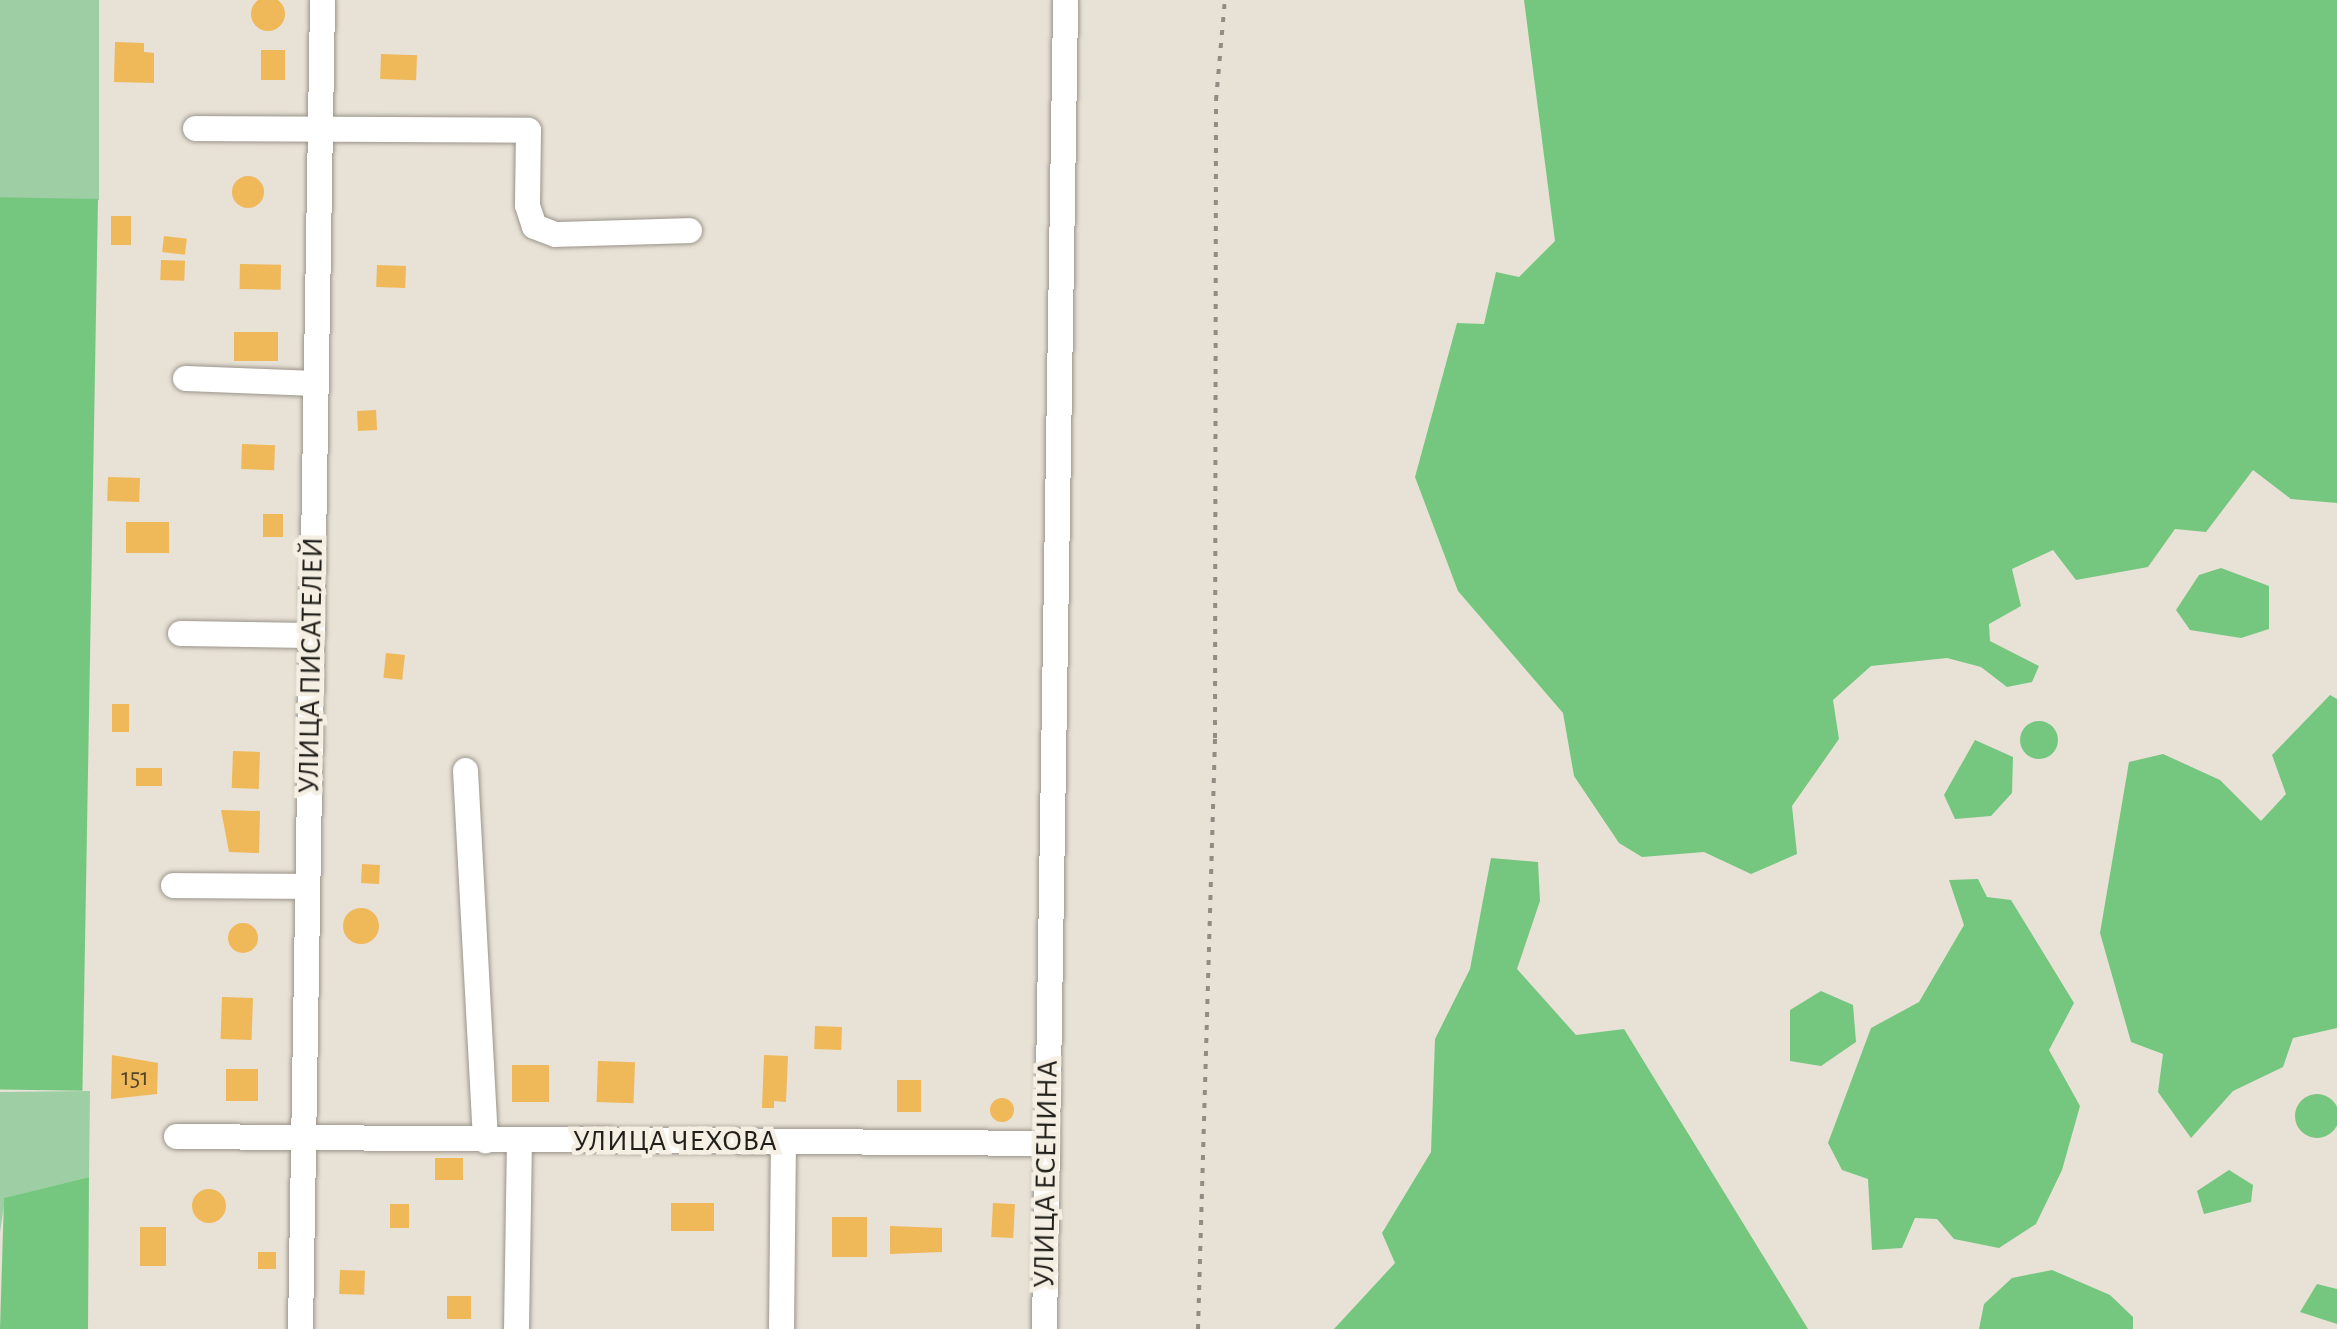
<!DOCTYPE html>
<html>
<head>
<meta charset="utf-8">
<style>
	body { margin:0 }
	#map { position:relative; width:2337px; height:1329px; overflow:hidden; background:#e8e1d6; font-family:"Alegreya Sans",sans-serif }
	div>[style] { position:absolute }
	.green>* { inset:0; background:#9ecea3; transform-origin:0 0 }
	.forest>* { inset:0; background:#75c780; transform-origin:0 0 }
	.round { border-radius:50% }
	.building>* { inset:0; background:#efb859; transform-origin:0 0 }
	.path>* { height:4px; margin-top:-2px; transform-origin:0; background:repeating-linear-gradient(90deg,#918c84 0 5px,transparent 0 13px) }
	.roads { filter:drop-shadow(0 0 2px #9a948a) drop-shadow(0 0 2px #9a948a) }
	.minor>* { height:25px; margin:-12.5px; padding:0 12.5px; transform-origin:12.5px; border-radius:12.5px; background:#fff }
	span { translate:-50% -50%; white-space:nowrap; text-align:center; line-height:1.15; -webkit-text-stroke:9px #f5eee3; paint-order:stroke }
	.number-label { font-size:25px; color:#54452a }
	.number-label span { -webkit-text-stroke-width:0 }
	.street-label { font-size:30px; color:#211f1b }
</style>
</head>
<body>
<div id="map">
	<div class="green">
		<div style="left:0;top:0;width:99px;height:200px"></div>
		<div style="clip-path:polygon(90px 1091px,89px 1177px,5px 1198px,0 1232px,0 1092px)"></div>
	</div>
	<div class="forest">
		<div style="clip-path:polygon(1524px 0,2337px 0,2337px 503px,2291px 499px,2253px 470px,2206px 532px,2175px 529px,2148px 567px,2076px 580px,2053px 550px,2012px 569px,2021px 606px,1989px 624px,1990px 641px,2039px 666px,2032px 682px,2007px 687px,1981px 667px,1947px 658px,1871px 666px,1833px 700px,1839px 739px,1792px 806px,1797px 854px,1751px 874px,1704px 852px,1642px 857px,1619px 843px,1574px 776px,1563px 713px,1458px 591px,1415px 477px,1457px 323px,1484px 324px,1496px 272px,1519px 277px,1555px 241px)"></div>
		<div style="left:98px;top:199px;width:892px;height:98px;rotate:91deg"></div>
		<div style="clip-path:polygon(2221px 568px,2269px 586px,2269px 629px,2241px 638px,2190px 630px,2176px 610px,2199px 575px)"></div>
		<div style="clip-path:polygon(2330px 695px,2337px 699px,2337px 1028px,2293px 1038px,2283px 1067px,2233px 1091px,2191px 1138px,2158px 1092px,2163px 1054px,2131px 1042px,2100px 933px,2129px 762px,2163px 754px,2220px 780px,2261px 821px,2286px 794px,2272px 755px)"></div>
		<div class="round" style="left:2020px;top:721px;width:38px;height:38px"></div>
		<div style="clip-path:polygon(1975px 740px,2013px 757px,2012px 793px,1991px 816px,1955px 819px,1944px 795px)"></div>
		<div style="clip-path:polygon(1491px 858px,1538px 862px,1540px 901px,1517px 969px,1576px 1035px,1624px 1029px,1808px 1329px,1334px 1329px,1395px 1263px,1382px 1233px,1431px 1152px,1435px 1039px,1470px 969px)"></div>
		<div style="clip-path:polygon(1978px 879px,1987px 897px,2011px 900px,2074px 1003px,2049px 1050px,2080px 1106px,2062px 1170px,2036px 1224px,1999px 1248px,1954px 1239px,1937px 1219px,1915px 1218px,1902px 1248px,1872px 1250px,1868px 1179px,1842px 1170px,1828px 1143px,1871px 1028px,1919px 1002px,1964px 925px,1949px 880px)"></div>
		<div style="clip-path:polygon(1821px 991px,1853px 1005px,1856px 1042px,1821px 1066px,1790px 1061px,1790px 1010px)"></div>
		<div class="round" style="left:2295px;top:1094px;width:44px;height:44px"></div>
		<div style="clip-path:polygon(2229px 1170px,2253px 1185px,2251px 1202px,2204px 1214px,2197px 1191px)"></div>
		<div style="clip-path:polygon(89px 1177px,88px 1329px,0 1329px,4px 1198px)"></div>
		<div style="clip-path:polygon(2052px 1270px,2110px 1295px,2133px 1317px,2133px 1329px,1979px 1329px,1984px 1304px,2012px 1278px)"></div>
		<div style="clip-path:polygon(2317px 1284px,2337px 1289px,2337px 1324px,2300px 1312px)"></div>
	</div>
	<div class="building">
		<div class="round" style="left:251px;top:-3px;width:34px;height:34px"></div>
		<div style="clip-path:polygon(115px 42px,144px 43px,144px 52px,154px 53px,154px 83px,114px 82px)"></div>
		<div style="left:261px;top:50px;width:24px;height:30px"></div>
		<div style="left:381px;top:54px;width:36px;height:25px;rotate:2deg"></div>
		<div class="round" style="left:232px;top:176px;width:32px;height:32px"></div>
		<div style="left:111px;top:216px;width:20px;height:29px"></div>
		<div style="left:164px;top:236px;width:23px;height:16px;rotate:7deg"></div>
		<div style="left:161px;top:260px;width:24px;height:20px;rotate:2deg"></div>
		<div style="left:240px;top:264px;width:41px;height:25px;rotate:1deg"></div>
		<div style="left:377px;top:265px;width:29px;height:22px;rotate:2deg"></div>
		<div style="left:234px;top:332px;width:44px;height:29px"></div>
		<div style="left:376px;top:410px;width:20px;height:19px;rotate:87deg"></div>
		<div style="left:242px;top:444px;width:33px;height:25px;rotate:2deg"></div>
		<div style="left:108px;top:477px;width:32px;height:24px;rotate:2deg"></div>
		<div style="left:263px;top:514px;width:20px;height:23px"></div>
		<div style="left:126px;top:522px;width:43px;height:31px"></div>
		<div style="left:386px;top:653px;width:19px;height:25px;rotate:6deg"></div>
		<div style="left:112px;top:704px;width:17px;height:28px"></div>
		<div style="left:233px;top:751px;width:27px;height:37px;rotate:2deg"></div>
		<div style="left:136px;top:768px;width:26px;height:18px"></div>
		<div style="clip-path:polygon(221px 810px,260px 811px,259px 853px,229px 852px)"></div>
		<div style="left:362px;top:864px;width:18px;height:19px;rotate:3deg"></div>
		<div class="round" style="left:343px;top:908px;width:36px;height:36px"></div>
		<div class="round" style="left:228px;top:923px;width:30px;height:30px"></div>
		<div style="left:222px;top:997px;width:31px;height:42px;rotate:2deg"></div>
		<div style="left:815px;top:1026px;width:27px;height:23px;rotate:2deg"></div>
		<div style="clip-path:polygon(112px 1055px,158px 1063px,157px 1094px,111px 1099px)"></div>
		<div style="clip-path:polygon(764px 1055px,788px 1056px,786px 1102px,774px 1101px,774px 1108px,762px 1108px)"></div>
		<div style="left:598px;top:1061px;width:37px;height:41px;rotate:2deg"></div>
		<div style="left:512px;top:1065px;width:37px;height:37px"></div>
		<div style="left:226px;top:1069px;width:32px;height:32px"></div>
		<div style="left:897px;top:1080px;width:24px;height:32px"></div>
		<div class="round" style="left:990px;top:1098px;width:24px;height:24px"></div>
		<div style="left:435px;top:1158px;width:28px;height:22px"></div>
		<div class="round" style="left:192px;top:1189px;width:34px;height:34px"></div>
		<div style="left:671px;top:1203px;width:43px;height:28px"></div>
		<div style="left:993px;top:1203px;width:22px;height:34px;rotate:3deg"></div>
		<div style="left:390px;top:1204px;width:19px;height:24px"></div>
		<div style="left:832px;top:1217px;width:35px;height:40px"></div>
		<div style="clip-path:polygon(890px 1226px,942px 1228px,942px 1252px,890px 1254px)"></div>
		<div style="left:140px;top:1227px;width:26px;height:39px"></div>
		<div style="left:258px;top:1252px;width:18px;height:17px"></div>
		<div style="left:340px;top:1270px;width:25px;height:24px;rotate:2deg"></div>
		<div style="left:447px;top:1296px;width:24px;height:23px"></div>
	</div>
	<div class="path">
		<div style="left:1198px;top:1329px;width:591px;rotate:-88.35deg"></div>
		<div style="left:1215px;top:738px;width:638px;rotate:-89.91deg"></div>
		<div style="left:1216px;top:100px;width:100px;rotate:-84.9deg"></div>
	</div>
	<div class="roads">
		<div class="minor">
			<div style="left:195px;top:128px;width:333px;rotate:0.3deg"></div>
			<div style="left:528px;top:130px;width:75px;rotate:90.8deg"></div>
			<div style="left:527px;top:205px;width:22px;rotate:72deg"></div>
			<div style="left:534px;top:226px;width:22px;rotate:21deg"></div>
			<div style="left:555px;top:234px;width:134px;rotate:-1.7deg"></div>
			<div style="left:185px;top:378px;width:131px;rotate:2.2deg"></div>
			<div style="left:180px;top:633px;width:132px;rotate:0.9deg"></div>
			<div style="left:465px;top:770px;width:371px;rotate:86.9deg"></div>
			<div style="left:173px;top:885px;width:134px;rotate:0.4deg"></div>
			<div style="left:176px;top:1136px;width:871px;rotate:0.46deg"></div>
			<div style="left:300px;top:1329px;width:1329px;rotate:-89.05deg"></div>
			<div style="left:516px;top:1329px;width:189px;rotate:-89.1deg"></div>
			<div style="left:781px;top:1329px;width:187px;rotate:-89.4deg"></div>
			<div style="left:1044px;top:1329px;width:1329px;rotate:-89.09deg"></div>
		</div>
	</div>
	<div class="number-label">
		<span style="left:135px;top:1078px">151</span>
	</div>
	<div class="street-label">
		<span style="left:311px;top:665px;rotate:-89deg">УЛИЦА ПИСАТЕЛЕЙ</span>
		<span style="left:675px;top:1141px">УЛИЦА ЧЕХОВА</span>
		<span style="left:1046px;top:1174px;rotate:-89deg">УЛИЦА ЕСЕНИНА</span>
	</div>
</div>
</body>
</html>
